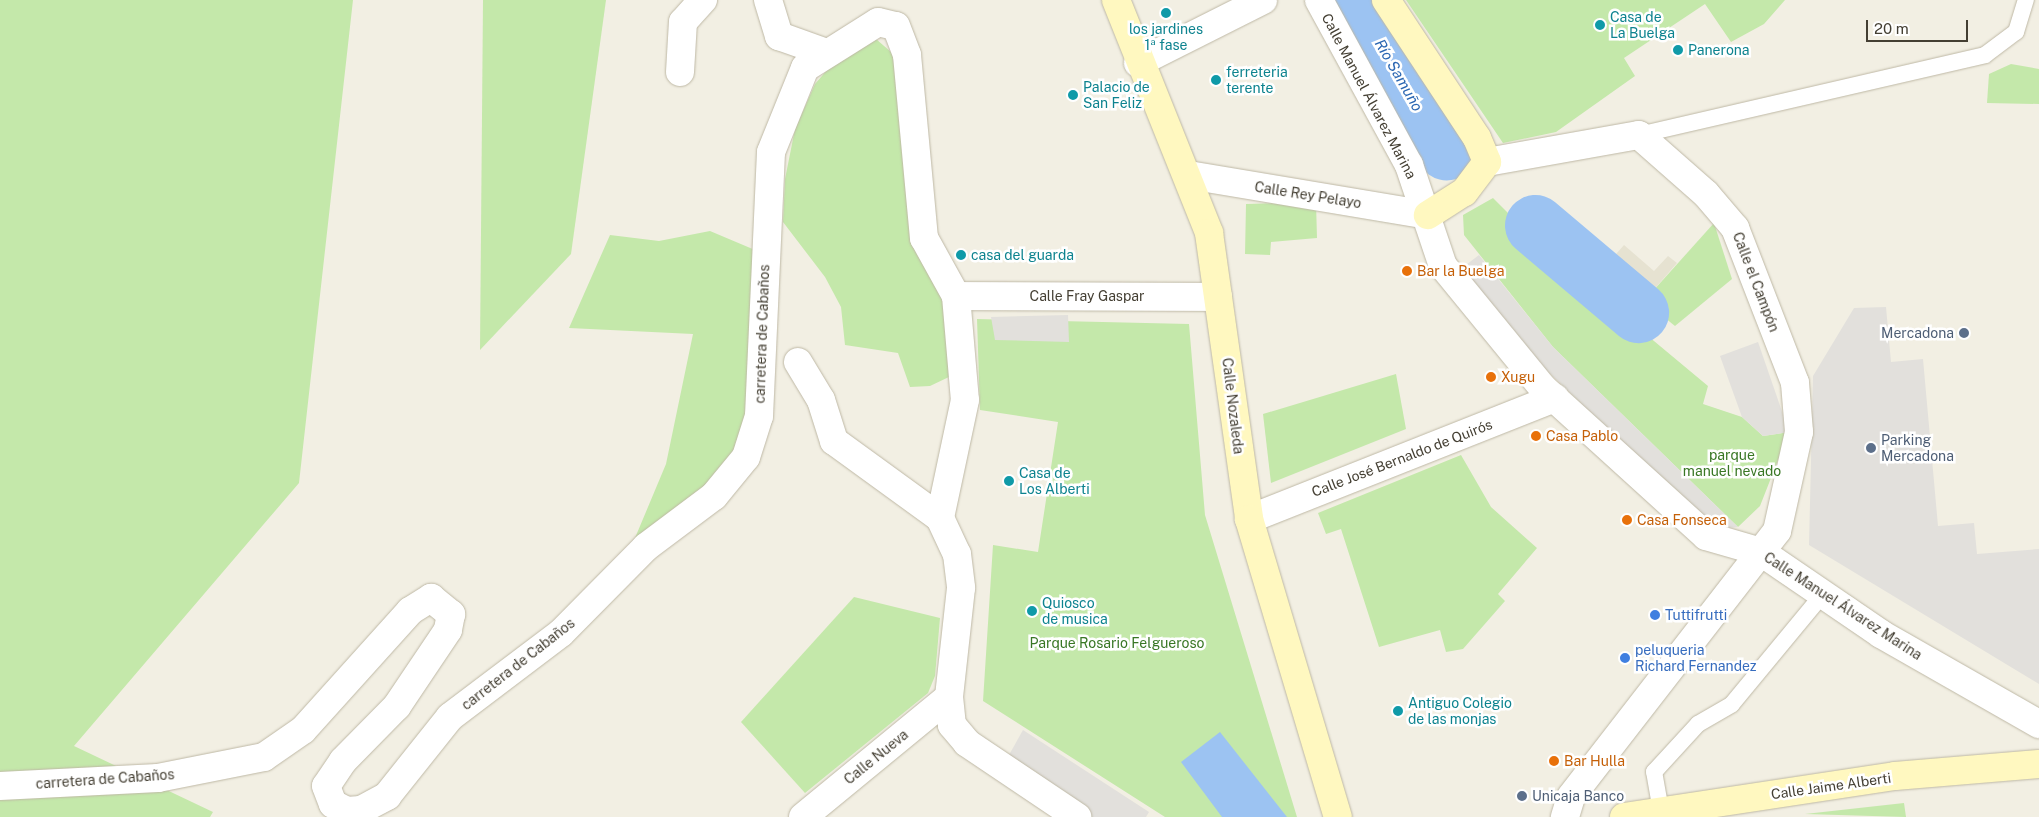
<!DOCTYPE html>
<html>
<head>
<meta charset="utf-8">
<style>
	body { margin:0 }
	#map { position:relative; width:2039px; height:817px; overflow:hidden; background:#f2efe3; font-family:"Public Sans",sans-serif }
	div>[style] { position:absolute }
	.residential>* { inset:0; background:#e6e2d1 }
	.green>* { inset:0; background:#c4e8aa }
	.parking>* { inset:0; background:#e2e0dc }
	.water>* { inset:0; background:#9cc3f2 }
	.river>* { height:61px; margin:-30.5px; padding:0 30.5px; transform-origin:30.5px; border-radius:30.5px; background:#9cc3f2 }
	.roads { filter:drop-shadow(0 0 1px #beb8a5) drop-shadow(0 0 1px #beb8a5) }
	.lane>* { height:16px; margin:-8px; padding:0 8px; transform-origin:8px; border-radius:8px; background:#fff }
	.street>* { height:28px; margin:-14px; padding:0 14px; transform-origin:14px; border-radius:14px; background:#fff }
	.secondary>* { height:28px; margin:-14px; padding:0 14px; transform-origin:14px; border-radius:14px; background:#fff8c0 }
	.dots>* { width:14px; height:14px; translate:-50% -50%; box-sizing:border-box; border:2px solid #fff; border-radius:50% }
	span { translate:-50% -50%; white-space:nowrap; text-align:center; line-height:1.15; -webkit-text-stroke:5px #fff; paint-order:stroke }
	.culture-label { font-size:14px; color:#0d838f }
	.left { translate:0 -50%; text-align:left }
	.street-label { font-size:14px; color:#443f33 }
	.food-label { font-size:14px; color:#c56008 }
	.service-label { font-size:14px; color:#4e5e75 }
	.right { translate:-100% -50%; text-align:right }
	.park-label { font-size:14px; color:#397725 }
	.shop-label { font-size:14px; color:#366cbe }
	.water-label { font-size:15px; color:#2a66b2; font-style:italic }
	.scale { position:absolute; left:1866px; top:20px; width:102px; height:22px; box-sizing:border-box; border:2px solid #443f33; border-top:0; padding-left:6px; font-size:15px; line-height:18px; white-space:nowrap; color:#443f33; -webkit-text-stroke:4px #fff; paint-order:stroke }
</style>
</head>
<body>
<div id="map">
	<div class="residential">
		<div style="clip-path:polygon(1624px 245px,1654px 271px,1668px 256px,1677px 263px,1644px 301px,1602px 270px)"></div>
	</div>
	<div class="green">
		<div style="clip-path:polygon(0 0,353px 0,299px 483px,74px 746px,213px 812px,210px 817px,0 817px)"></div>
		<div style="clip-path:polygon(483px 0,606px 0,571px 254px,480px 350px)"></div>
		<div style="clip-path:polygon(1406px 0,1785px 0,1764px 24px,1731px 42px,1705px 4px,1624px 58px,1635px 76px,1556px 132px,1503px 143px)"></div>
		<div style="clip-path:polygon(876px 39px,891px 52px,897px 67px,948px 302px,951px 376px,930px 386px,910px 387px,898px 353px,845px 345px,841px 307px,825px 277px,783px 222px,785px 179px,795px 129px,815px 84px,828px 69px)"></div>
		<div style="clip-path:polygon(2011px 64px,2039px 69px,2039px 104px,1987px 103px,1989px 74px)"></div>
		<div style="clip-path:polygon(1493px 198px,1546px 251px,1708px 386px,1703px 404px,1742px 417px,1763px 436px,1789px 432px,1760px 506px,1738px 527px,1553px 347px,1464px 235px,1463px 215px)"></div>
		<div style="clip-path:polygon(1316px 202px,1317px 238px,1271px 242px,1270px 255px,1245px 254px,1246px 204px)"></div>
		<div style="clip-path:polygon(1714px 223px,1732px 279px,1675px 326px,1644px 301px)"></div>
		<div style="clip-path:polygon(710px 231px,755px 250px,750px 410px,735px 455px,692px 502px,635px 538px,666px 464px,693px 334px,569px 328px,610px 235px,659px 241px)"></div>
		<div style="clip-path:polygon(977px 319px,1189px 324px,1205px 515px,1297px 817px,1165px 817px,983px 701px,993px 545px,1038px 552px,1058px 422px,980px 410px)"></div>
		<div style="clip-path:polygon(1396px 374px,1406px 429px,1271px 483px,1263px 414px)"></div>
		<div style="clip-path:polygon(1461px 455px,1491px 507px,1537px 548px,1498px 594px,1505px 601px,1463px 649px,1446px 652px,1440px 630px,1379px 647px,1341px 529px,1326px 534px,1318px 513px)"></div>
		<div style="clip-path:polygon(854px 597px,940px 618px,935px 676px,928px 693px,805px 793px,741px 722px)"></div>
		<div style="clip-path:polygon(1904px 803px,1906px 817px,1805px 814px)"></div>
	</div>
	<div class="parking">
		<div style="clip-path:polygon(1479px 255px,1553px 347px,1738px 527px,1716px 529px,1697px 515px,1542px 366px,1462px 268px)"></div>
		<div style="clip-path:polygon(1886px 307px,1891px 362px,1923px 359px,1938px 526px,1974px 523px,1977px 554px,2039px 549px,2039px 520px,2039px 684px,1809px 545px,1813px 376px,1854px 308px)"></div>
		<div style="clip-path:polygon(1068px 315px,1069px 342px,995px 340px,991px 317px)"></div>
		<div style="clip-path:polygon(1758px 342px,1789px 432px,1763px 436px,1742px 417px,1720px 356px)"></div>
		<div style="clip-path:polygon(1023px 730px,1149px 812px,1146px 817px,1088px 817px,1005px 762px)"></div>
	</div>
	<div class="water">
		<div style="clip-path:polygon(1220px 732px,1287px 817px,1222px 817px,1181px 762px)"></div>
	</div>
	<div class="river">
		<div style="left:1355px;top:0;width:175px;rotate:58.6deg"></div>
		<div style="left:1535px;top:225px;width:135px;rotate:40.2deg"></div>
	</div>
	<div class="roads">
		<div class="lane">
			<div style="left:1639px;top:135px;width:355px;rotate:-13deg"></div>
			<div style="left:1985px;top:55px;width:39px;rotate:-37deg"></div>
			<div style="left:2016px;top:32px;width:34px;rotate:-73deg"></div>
			<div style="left:1661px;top:811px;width:40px;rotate:-100deg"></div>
			<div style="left:1654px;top:772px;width:65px;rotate:-47.5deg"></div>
			<div style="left:1698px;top:724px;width:39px;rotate:-30deg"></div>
			<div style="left:1732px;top:704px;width:143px;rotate:-50.4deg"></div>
		</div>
		<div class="street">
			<div style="left:768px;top:0;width:38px;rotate:73deg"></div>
			<div style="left:779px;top:36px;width:48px;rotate:19.6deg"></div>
			<div style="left:1319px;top:0;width:188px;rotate:61.4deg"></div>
			<div style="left:1409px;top:165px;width:107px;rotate:71.4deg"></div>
			<div style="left:1443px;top:266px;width:158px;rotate:50.7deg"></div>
			<div style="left:1543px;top:388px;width:220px;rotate:42.2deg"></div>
			<div style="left:1706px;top:536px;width:57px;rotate:16.2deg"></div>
			<div style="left:1761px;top:552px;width:145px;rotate:34.3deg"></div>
			<div style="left:1881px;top:634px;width:182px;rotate:29.7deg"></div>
			<div style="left:1138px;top:63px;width:140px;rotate:-26.7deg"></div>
			<div style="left:680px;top:72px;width:50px;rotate:-86.6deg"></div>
			<div style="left:683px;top:22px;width:30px;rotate:-48deg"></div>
			<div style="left:1487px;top:162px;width:154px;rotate:-10.1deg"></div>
			<div style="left:1639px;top:135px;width:89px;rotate:41.4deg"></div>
			<div style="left:1706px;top:194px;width:45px;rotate:49.5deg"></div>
			<div style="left:1735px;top:228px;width:166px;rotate:68.8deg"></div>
			<div style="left:1795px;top:383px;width:49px;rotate:85.3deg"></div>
			<div style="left:1799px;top:432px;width:101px;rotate:102.5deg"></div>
			<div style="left:1777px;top:531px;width:336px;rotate:127.8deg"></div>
			<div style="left:1571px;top:797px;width:21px;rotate:107deg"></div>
			<div style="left:1189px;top:175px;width:242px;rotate:9.5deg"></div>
			<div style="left:956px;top:296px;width:262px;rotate:0.2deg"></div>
			<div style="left:798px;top:362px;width:44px;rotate:58.8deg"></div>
			<div style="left:821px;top:400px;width:43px;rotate:72.4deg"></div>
			<div style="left:834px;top:441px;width:131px;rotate:36deg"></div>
			<div style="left:940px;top:518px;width:40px;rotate:65deg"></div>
			<div style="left:957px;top:554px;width:34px;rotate:83deg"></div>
			<div style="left:961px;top:588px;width:110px;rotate:96.3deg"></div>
			<div style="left:949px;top:697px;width:28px;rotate:84deg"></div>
			<div style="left:952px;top:725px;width:23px;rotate:50deg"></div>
			<div style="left:967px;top:743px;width:133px;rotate:33.9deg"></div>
			<div style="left:1249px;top:519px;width:329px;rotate:-21.6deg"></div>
			<div style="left:0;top:786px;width:158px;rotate:-2.9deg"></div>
			<div style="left:158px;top:778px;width:108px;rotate:-11.2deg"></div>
			<div style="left:264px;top:757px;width:47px;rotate:-34.7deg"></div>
			<div style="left:303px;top:730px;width:160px;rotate:-48deg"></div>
			<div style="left:410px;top:611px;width:25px;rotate:-32deg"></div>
			<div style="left:431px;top:598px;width:26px;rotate:39deg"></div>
			<div style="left:451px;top:614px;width:16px;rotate:101deg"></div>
			<div style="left:448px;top:630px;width:92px;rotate:123.9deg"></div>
			<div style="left:397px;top:706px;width:77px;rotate:134.5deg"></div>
			<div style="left:343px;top:761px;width:30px;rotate:124deg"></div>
			<div style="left:326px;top:786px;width:19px;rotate:69deg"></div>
			<div style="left:333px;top:804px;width:16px;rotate:27deg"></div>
			<div style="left:347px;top:811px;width:14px;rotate:-4deg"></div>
			<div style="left:361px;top:810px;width:30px;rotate:-28deg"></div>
			<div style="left:387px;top:796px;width:101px;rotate:-51.4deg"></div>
			<div style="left:450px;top:717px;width:139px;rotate:-37.1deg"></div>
			<div style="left:561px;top:633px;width:121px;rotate:-45.3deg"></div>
			<div style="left:646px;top:547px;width:85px;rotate:-36.9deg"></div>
			<div style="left:714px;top:496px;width:50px;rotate:-50.6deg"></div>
			<div style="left:746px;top:457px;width:43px;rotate:-72.4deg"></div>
			<div style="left:759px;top:416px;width:264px;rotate:-87.4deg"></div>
			<div style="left:771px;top:152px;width:91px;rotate:-68deg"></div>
			<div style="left:805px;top:68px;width:86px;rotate:-32.2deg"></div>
			<div style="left:878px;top:22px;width:18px;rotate:13deg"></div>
			<div style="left:896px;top:26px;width:31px;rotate:69deg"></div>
			<div style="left:907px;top:55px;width:184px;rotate:84.7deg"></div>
			<div style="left:924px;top:238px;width:66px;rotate:61.1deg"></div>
			<div style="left:956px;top:296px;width:104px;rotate:85.1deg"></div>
			<div style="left:965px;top:400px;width:121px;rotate:102deg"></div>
			<div style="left:803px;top:817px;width:189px;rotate:-39.4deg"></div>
		</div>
		<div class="secondary">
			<div style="left:1116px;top:0;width:251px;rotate:68.2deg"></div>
			<div style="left:1209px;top:233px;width:289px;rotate:82deg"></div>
			<div style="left:1249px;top:519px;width:311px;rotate:73.4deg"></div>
			<div style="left:1386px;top:0;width:165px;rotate:56.6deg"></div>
			<div style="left:1477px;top:138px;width:26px;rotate:67deg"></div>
			<div style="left:1487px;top:162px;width:38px;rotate:127deg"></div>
			<div style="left:1464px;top:192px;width:43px;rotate:147.4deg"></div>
			<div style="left:1624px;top:817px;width:274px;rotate:-8.6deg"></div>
			<div style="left:1895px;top:776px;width:144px;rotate:-4.8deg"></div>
		</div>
	</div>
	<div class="dots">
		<div style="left:1166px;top:13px;background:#0f9aa8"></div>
		<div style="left:1600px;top:25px;background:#0f9aa8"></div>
		<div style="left:1678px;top:50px;background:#0f9aa8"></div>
		<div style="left:1216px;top:80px;background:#0f9aa8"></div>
		<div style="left:1073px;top:95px;background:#0f9aa8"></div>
		<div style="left:961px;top:255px;background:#0f9aa8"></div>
		<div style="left:1407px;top:271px;background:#e8710a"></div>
		<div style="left:1964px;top:333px;background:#5c6f8a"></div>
		<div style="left:1491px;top:377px;background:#e8710a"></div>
		<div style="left:1536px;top:436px;background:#e8710a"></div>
		<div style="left:1871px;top:448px;background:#5c6f8a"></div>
		<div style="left:1009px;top:481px;background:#0f9aa8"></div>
		<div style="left:1627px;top:520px;background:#e8710a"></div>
		<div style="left:1032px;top:611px;background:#0f9aa8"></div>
		<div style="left:1655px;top:615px;background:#3f7fe0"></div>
		<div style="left:1625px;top:658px;background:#3f7fe0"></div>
		<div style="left:1398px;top:711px;background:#0f9aa8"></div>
		<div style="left:1554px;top:761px;background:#e8710a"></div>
		<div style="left:1522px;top:796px;background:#5c6f8a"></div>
	</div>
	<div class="culture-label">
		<span class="left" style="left:1610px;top:25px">Casa de<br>La Buelga</span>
		<span style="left:1166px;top:37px">los jardines<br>1ª fase</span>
		<span class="left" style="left:1688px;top:50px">Panerona</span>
		<span class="left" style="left:1226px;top:80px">ferreteria<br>terente</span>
		<span class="left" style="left:1083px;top:95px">Palacio de<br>San Feliz</span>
		<span class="left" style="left:971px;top:255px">casa del guarda</span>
		<span class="left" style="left:1019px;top:481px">Casa de<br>Los Alberti</span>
		<span class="left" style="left:1042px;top:611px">Quiosco<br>de musica</span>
		<span class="left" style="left:1408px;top:711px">Antiguo Colegio<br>de las monjas</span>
	</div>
	<div class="street-label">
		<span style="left:1369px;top:96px;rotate:62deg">Calle Manuel Álvarez Marina</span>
		<span style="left:1308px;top:195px;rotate:9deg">Calle Rey Pelayo</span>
		<span style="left:1756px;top:282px;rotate:69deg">Calle el Campón</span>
		<span style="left:1087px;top:296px">Calle Fray Gaspar</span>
		<span style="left:762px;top:334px;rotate:-88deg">carretera de Cabaños</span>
		<span style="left:1233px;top:406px;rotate:83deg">Calle Nozaleda</span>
		<span style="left:1402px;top:458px;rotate:-21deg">Calle José Bernaldo de Quirós</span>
		<span style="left:1843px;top:606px;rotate:33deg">Calle Manuel Álvarez Marina</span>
		<span style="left:518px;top:664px;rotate:-38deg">carretera de Cabaños</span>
		<span style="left:876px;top:757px;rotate:-39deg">Calle Nueva</span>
		<span style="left:105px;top:779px;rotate:-4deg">carretera de Cabaños</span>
		<span style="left:1831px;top:786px;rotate:-8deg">Calle Jaime Alberti</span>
	</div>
	<div class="food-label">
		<span class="left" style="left:1417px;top:271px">Bar la Buelga</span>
		<span class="left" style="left:1501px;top:377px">Xugu</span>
		<span class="left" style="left:1546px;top:436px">Casa Pablo</span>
		<span class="left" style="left:1637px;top:520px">Casa Fonseca</span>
		<span class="left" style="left:1564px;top:761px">Bar Hulla</span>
	</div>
	<div class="service-label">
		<span class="right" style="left:1954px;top:333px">Mercadona</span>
		<span class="left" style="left:1881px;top:448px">Parking<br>Mercadona</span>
		<span class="left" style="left:1532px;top:796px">Unicaja Banco</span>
	</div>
	<div class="park-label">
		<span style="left:1732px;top:463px">parque<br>manuel nevado</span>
		<span style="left:1117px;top:643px">Parque Rosario Felgueroso</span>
	</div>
	<div class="shop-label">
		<span class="left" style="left:1665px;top:615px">Tuttifrutti</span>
		<span class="left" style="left:1635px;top:658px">peluqueria<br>Richard Fernandez</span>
	</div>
	<div class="water-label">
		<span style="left:1399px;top:75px;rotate:60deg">Río Samuño</span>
	</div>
	<div class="scale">20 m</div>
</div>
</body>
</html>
